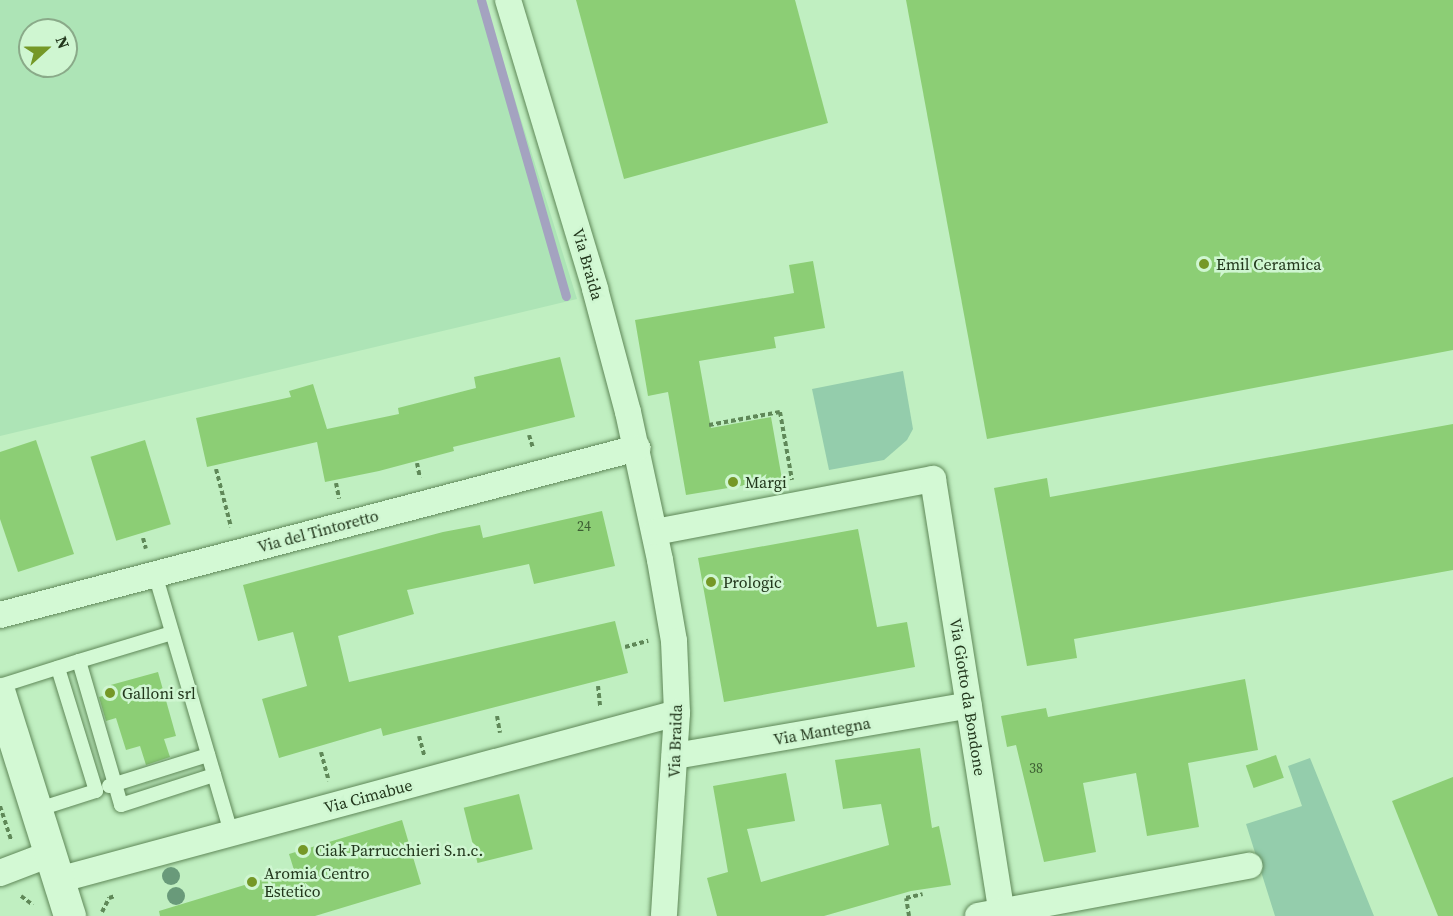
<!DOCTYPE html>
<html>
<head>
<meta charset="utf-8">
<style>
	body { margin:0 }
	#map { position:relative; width:1453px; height:916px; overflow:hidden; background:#c0efc1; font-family:"Source Serif 4",serif }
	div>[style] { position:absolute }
	.farmland>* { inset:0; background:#ade4b6 }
	.green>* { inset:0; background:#94cdac }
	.stream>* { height:9px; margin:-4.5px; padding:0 4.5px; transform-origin:4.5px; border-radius:4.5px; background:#a4a3c0 }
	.building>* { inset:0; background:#8cce75; transform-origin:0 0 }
	.path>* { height:4px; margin-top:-2px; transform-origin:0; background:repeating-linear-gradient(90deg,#5f8858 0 4.5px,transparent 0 7.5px) }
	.roads { filter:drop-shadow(0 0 2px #5f8858) drop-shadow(0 0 2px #5f8858) }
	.service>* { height:14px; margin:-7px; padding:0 7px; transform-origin:7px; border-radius:7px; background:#d3f9d4 }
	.minor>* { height:26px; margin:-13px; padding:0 13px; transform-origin:13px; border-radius:13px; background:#d3f9d4 }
	.tertiary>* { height:32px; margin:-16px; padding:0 16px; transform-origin:16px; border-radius:16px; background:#d3f9d4 }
	.trees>* { width:18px; height:18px; margin:-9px; border-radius:50%; background:#699a7a }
	.dots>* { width:16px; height:16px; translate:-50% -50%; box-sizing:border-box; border:3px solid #cff6d1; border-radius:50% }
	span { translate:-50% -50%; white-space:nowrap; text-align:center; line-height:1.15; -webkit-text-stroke:5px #cff6d1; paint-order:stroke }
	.number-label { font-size:14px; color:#3c5d32 }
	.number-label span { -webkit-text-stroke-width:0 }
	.street-label { font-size:16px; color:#22371c }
	.poi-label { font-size:16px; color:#22371c }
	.left { translate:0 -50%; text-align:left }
	.north { position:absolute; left:18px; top:18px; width:60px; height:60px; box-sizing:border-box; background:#cff6d1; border:2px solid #8aaa89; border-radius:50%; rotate:69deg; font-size:16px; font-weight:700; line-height:24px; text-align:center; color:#22371c }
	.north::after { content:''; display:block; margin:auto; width:21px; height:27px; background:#759827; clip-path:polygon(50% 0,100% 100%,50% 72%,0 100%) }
</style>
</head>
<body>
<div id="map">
	<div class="farmland">
		<div style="clip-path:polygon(evenodd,0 0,484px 0,577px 299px,0 436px,0 0,30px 30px,66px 30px,66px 66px,30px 66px,30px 30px)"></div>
	</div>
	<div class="green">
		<div style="clip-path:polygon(903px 371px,913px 429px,907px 440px,884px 460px,829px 470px,812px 389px)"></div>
		<div style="clip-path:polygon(1310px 758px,1374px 916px,1275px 916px,1246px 824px,1302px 806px,1288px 766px)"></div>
	</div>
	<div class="stream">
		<div style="left:481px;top:0;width:308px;rotate:74deg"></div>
	</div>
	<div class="building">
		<div style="clip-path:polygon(576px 0,795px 0,828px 123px,624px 179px)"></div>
		<div style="clip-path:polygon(906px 0,1453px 0,1453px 350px,987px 439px)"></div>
		<div style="clip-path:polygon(813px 261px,825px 328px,774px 337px,776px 348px,699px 361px,711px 428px,771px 417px,782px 479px,686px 495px,668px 392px,648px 396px,635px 320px,794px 293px,789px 265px)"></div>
		<div style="clip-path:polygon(560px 357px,575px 417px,453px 447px,454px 451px,379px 471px,325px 482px,317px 442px,207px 467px,196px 418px,291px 397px,289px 391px,313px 384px,327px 429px,399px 414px,398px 408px,476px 388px,474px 377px)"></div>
		<div style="clip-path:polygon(1453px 424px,1453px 570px,1074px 639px,1077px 658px,1027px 666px,994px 488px,1047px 478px,1050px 497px)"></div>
		<div style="clip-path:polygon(36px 440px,74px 554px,18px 572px,0 519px,0 452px)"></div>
		<div style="left:145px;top:440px;width:88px;height:57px;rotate:73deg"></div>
		<div style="clip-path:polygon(602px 511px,615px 566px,534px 584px,529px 564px,407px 590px,414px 614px,338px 636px,349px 682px,615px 621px,628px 673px,383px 736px,381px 728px,279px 758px,262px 699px,307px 686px,293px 632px,258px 641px,243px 585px,443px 532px,480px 525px,483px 538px)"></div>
		<div style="clip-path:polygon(858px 529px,877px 627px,907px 622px,915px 667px,724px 702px,698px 558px)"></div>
		<div style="clip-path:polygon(158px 672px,176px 736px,164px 739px,170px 757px,146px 765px,140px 746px,126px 750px,116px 718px,106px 721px,99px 697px,110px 694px,107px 686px)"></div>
		<div style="clip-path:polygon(1245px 679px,1258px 750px,1188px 763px,1199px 827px,1147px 836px,1136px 773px,1083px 783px,1096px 852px,1044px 862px,1016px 745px,1007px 747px,1001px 716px,1046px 708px,1048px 717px)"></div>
		<div style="clip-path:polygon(920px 748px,932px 828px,939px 826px,951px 885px,911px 891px,824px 916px,717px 916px,707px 878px,728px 872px,713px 786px,786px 773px,795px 821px,747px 829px,761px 882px,889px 845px,881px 804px,843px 809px,835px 760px)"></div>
		<div style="left:1276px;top:755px;width:24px;height:32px;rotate:71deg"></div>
		<div style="clip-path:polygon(1453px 777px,1453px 916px,1438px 916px,1392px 801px)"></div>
		<div style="left:519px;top:794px;width:57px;height:57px;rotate:76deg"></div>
		<div style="clip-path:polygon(402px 820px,421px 884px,315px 916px,160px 916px,159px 911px,294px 870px,289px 854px)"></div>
	</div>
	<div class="path">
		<div style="left:709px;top:425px;width:72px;rotate:-10.4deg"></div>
		<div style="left:780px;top:412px;width:69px;rotate:80deg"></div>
		<div style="left:529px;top:435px;width:14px;rotate:73deg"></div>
		<div style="left:417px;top:463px;width:15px;rotate:79deg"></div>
		<div style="left:216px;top:469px;width:60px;rotate:75.5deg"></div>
		<div style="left:336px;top:483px;width:16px;rotate:79deg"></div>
		<div style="left:143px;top:538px;width:11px;rotate:75deg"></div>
		<div style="left:625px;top:647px;width:24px;rotate:-15deg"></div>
		<div style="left:598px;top:686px;width:20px;rotate:84deg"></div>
		<div style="left:497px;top:716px;width:17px;rotate:80deg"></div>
		<div style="left:419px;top:736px;width:20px;rotate:75deg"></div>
		<div style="left:321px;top:752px;width:30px;rotate:75deg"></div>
		<div style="left:0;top:806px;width:36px;rotate:72deg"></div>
		<div style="left:21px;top:896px;width:15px;rotate:37deg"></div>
		<div style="left:102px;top:912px;width:16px;rotate:-63deg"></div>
		<div style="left:109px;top:898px;width:6px;rotate:-18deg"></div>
		<div style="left:909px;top:916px;width:18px;rotate:-99deg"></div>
		<div style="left:906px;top:898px;width:17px;rotate:-13deg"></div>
	</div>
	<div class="roads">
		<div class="service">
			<div style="left:155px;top:574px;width:270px;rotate:73.6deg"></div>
			<div style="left:79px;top:661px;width:97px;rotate:-16.8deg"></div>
			<div style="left:0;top:686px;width:83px;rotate:-17.6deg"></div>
			<div style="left:79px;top:661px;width:150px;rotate:73.7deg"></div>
			<div style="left:121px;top:805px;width:98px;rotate:-17.9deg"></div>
			<div style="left:109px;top:786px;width:104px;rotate:-17.4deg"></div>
			<div style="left:36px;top:810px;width:63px;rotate:-17.6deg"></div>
			<div style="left:96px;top:791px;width:129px;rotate:-107.2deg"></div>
		</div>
		<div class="minor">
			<div style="left:508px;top:0;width:302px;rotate:73.2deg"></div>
			<div style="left:595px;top:289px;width:127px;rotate:75deg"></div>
			<div style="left:628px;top:412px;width:151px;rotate:77.8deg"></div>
			<div style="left:660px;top:560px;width:82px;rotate:80.2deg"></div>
			<div style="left:674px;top:641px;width:72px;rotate:87.6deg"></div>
			<div style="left:677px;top:713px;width:203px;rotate:93.7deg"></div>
			<div style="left:655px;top:532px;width:283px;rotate:-10.8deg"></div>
			<div style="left:933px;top:479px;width:442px;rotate:81deg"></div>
			<div style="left:0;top:615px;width:659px;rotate:-14.69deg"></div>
			<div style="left:675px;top:756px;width:298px;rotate:-9.8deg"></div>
			<div style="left:0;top:873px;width:53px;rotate:-20.8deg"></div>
			<div style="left:58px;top:880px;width:641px;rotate:-15.1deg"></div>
			<div style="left:978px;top:916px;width:276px;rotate:-10.5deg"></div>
		</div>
		<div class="tertiary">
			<div style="left:0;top:694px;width:233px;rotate:72.5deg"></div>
		</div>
	</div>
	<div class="trees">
		<div style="left:171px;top:876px"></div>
		<div style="left:176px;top:896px"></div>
	</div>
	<div class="dots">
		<div style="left:1204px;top:264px;background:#759827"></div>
		<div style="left:733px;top:482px;background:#759827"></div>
		<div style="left:711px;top:582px;background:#759827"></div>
		<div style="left:110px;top:693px;background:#759827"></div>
		<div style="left:303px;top:850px;background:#759827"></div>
		<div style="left:252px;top:882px;background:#759827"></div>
	</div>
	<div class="number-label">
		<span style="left:584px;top:526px">24</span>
		<span style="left:1036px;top:768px">38</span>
	</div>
	<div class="street-label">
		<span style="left:588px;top:264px;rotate:74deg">Via Braida</span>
		<span style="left:318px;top:531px;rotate:-15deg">Via del Tintoretto</span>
		<span style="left:968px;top:697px;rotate:81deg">Via Giotto da Bondone</span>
		<span style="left:822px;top:731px;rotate:-10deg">Via Mantegna</span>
		<span style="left:675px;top:741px;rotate:-88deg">Via Braida</span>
		<span style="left:368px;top:796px;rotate:-15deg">Via Cimabue</span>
	</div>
	<div class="poi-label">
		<span class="left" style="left:1216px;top:264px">Emil Ceramica</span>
		<span class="left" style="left:745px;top:482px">Margi</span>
		<span class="left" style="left:723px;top:582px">Prologic</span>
		<span class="left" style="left:122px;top:693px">Galloni srl</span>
		<span class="left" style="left:315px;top:850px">Ciak Parrucchieri S.n.c.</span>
		<span class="left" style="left:264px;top:882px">Aromia Centro<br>Estetico</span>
	</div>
	<div class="north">N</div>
</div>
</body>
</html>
